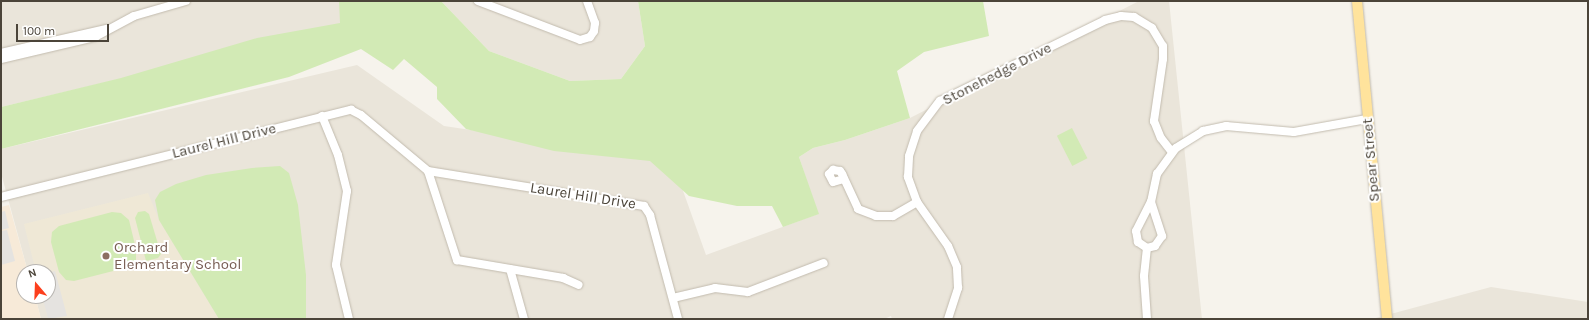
<!DOCTYPE html>
<html>
<head>
<meta charset="utf-8">
<style>
	body { margin:0 }
	#map { position:relative; width:1589px; height:320px; overflow:hidden; background:#f6f3ec; font-family:Karla,sans-serif }
	div>[style] { position:absolute }
	.residential>* { inset:0; background:#eae5da }
	.commercial>* { inset:0; background:#f7ead8 }
	.education>* { inset:0; background:#efe8d6 }
	.green>* { inset:0; background:#d2eab5; transform-origin:0 0 }
	.parking>* { inset:0; background:#e5e3e0 }
	.roads { filter:drop-shadow(0 0 1px #c2bbae) drop-shadow(0 0 1px #c2bbae) }
	.minor>* { height:8px; margin:-4px; padding:0 4px; transform-origin:4px; border-radius:4px; background:#fff }
	.major>* { height:10px; margin:-5px; padding:0 5px; transform-origin:5px; border-radius:5px; background:#ffe39c }
	.dots>* { width:11px; height:11px; translate:-50% -50%; box-sizing:border-box; border:2px solid #fff; border-radius:50% }
	span { translate:-50% -50%; white-space:nowrap; text-align:center; line-height:1.15; -webkit-text-stroke:4px #fff; paint-order:stroke }
	.street-label { font-size:15px; color:#4b4439 }
	.education-label { font-size:15px; color:#785e54 }
	.left { translate:0 -50%; text-align:left }
	.frame { position:absolute; inset:0; border:2px solid #4b4439; pointer-events:none }
	.north { position:absolute; left:16px; top:264px; width:40px; height:40px; box-sizing:border-box; background:#fff; border:1px solid #b7b4b0; border-radius:50%; rotate:341deg; font-size:11px; font-weight:700; line-height:16px; text-align:center; color:#4b4439 }
	.north::after { content:''; display:block; margin:auto; width:14px; height:18px; background:#fc3f1d; clip-path:polygon(50% 0,100% 100%,50% 72%,0 100%) }
	.scale { position:absolute; left:16px; top:24px; width:93px; height:18px; box-sizing:border-box; border:2px solid #4b4439; border-top:0; padding-left:5px; font-size:12px; line-height:14px; white-space:nowrap; color:#4b4439; -webkit-text-stroke:3px #fff; paint-order:stroke }
</style>
</head>
<body>
<div id="map">
	<div class="residential">
		<div style="clip-path:polygon(1px 1px,360px 1px,365px 21px,1px 107px)"></div>
		<div style="clip-path:polygon(441px 1px,638px 1px,645px 46px,621px 79px,570px 81px,489px 51px)"></div>
		<div style="clip-path:polygon(1139px 1px,1169px 1px,1202px 319px,892px 319px,891px 316px,884px 319px,41px 319px,35px 296px,48px 296px,48px 272px,28px 272px,1px 173px,1px 149px,357px 65px,444px 126px,672px 160px,706px 255px,818px 214px,799px 157px,813px 148px,845px 140px,910px 118px)"></div>
		<div style="clip-path:polygon(1491px 287px,1588px 302px,1588px 319px,1372px 319px)"></div>
	</div>
	<div class="commercial">
		<div style="clip-path:polygon(9px 205px,28px 272px,24px 272px,24px 296px,35px 296px,41px 319px,1px 319px,1px 207px)"></div>
	</div>
	<div class="education">
		<div style="clip-path:polygon(148px 193px,159px 220px,219px 319px,48px 319px,42px 296px,48px 296px,48px 272px,36px 272px,24px 224px)"></div>
	</div>
	<div class="green">
		<div style="clip-path:polygon(339px 1px,441px 1px,489px 51px,570px 81px,621px 79px,645px 46px,638px 1px,983px 1px,989px 36px,924px 52px,897px 71px,910px 118px,845px 140px,813px 148px,799px 157px,819px 214px,783px 227px,772px 206px,737px 206px,689px 196px,650px 161px,554px 151px,466px 129px,437px 99px,437px 87px,404px 59px,393px 70px,361px 49px,289px 77px,1px 149px,1px 107px,121px 78px,257px 38px,340px 23px)"></div>
		<div style="left:1072px;top:128px;width:34px;height:17px;rotate:63deg"></div>
		<div style="clip-path:polygon(280px 166px,289px 173px,298px 205px,306px 275px,306px 319px,219px 319px,159px 220px,155px 200px,160px 192px,176px 184px,206px 175px,252px 168px)"></div>
		<div style="clip-path:polygon(145px 211px,149px 214px,161px 254px,158px 258px,146px 261px,135px 218px,138px 212px)"></div>
		<div style="clip-path:polygon(112px 212px,121px 213px,129px 220px,136px 249px,136px 261px,129px 267px,74px 281px,66px 280px,59px 272px,51px 242px,52px 232px,59px 226px)"></div>
	</div>
	<div class="parking">
		<div style="clip-path:polygon(5px 211px,9px 228px,1px 230px,1px 212px)"></div>
		<div style="clip-path:polygon(7px 230px,15px 261px,1px 265px,1px 231px)"></div>
		<div style="clip-path:polygon(55px 271px,67px 316px,48px 319px,42px 296px,48px 296px,48px 273px)"></div>
	</div>
	<div class="roads">
		<div class="minor">
			<div style="left:478px;top:1px;width:109px;rotate:20.9deg"></div>
			<div style="left:580px;top:40px;width:10px;rotate:-17deg"></div>
			<div style="left:590px;top:37px;width:7px;rotate:-56deg"></div>
			<div style="left:594px;top:31px;width:8px;rotate:-83deg"></div>
			<div style="left:595px;top:23px;width:23px;rotate:-110deg"></div>
			<div style="left:1px;top:53px;width:108px;rotate:-12.9deg"></div>
			<div style="left:1px;top:59px;width:97px;rotate:-13.2deg"></div>
			<div style="left:95px;top:37px;width:44px;rotate:-28.3deg"></div>
			<div style="left:134px;top:16px;width:54px;rotate:-16.1deg"></div>
			<div style="left:322px;top:116px;width:42px;rotate:67.7deg"></div>
			<div style="left:338px;top:155px;width:37px;rotate:76deg"></div>
			<div style="left:347px;top:191px;width:75px;rotate:98.5deg"></div>
			<div style="left:336px;top:265px;width:56px;rotate:76.5deg"></div>
			<div style="left:428px;top:171px;width:94px;rotate:72deg"></div>
			<div style="left:457px;top:260px;width:108px;rotate:9.6deg"></div>
			<div style="left:563px;top:278px;width:17px;rotate:24deg"></div>
			<div style="left:844px;top:179px;width:11px;rotate:165deg"></div>
			<div style="left:833px;top:182px;width:9px;rotate:-117deg"></div>
			<div style="left:829px;top:174px;width:6px;rotate:-45deg"></div>
			<div style="left:833px;top:170px;width:7px;rotate:8deg"></div>
			<div style="left:840px;top:171px;width:4px;rotate:56deg"></div>
			<div style="left:842px;top:174px;width:38px;rotate:65deg"></div>
			<div style="left:858px;top:209px;width:19px;rotate:21deg"></div>
			<div style="left:876px;top:216px;width:17px"></div>
			<div style="left:893px;top:216px;width:28px;rotate:-30deg"></div>
			<div style="left:1px;top:197px;width:361px;rotate:-14deg"></div>
			<div style="left:351px;top:110px;width:11px;rotate:27deg"></div>
			<div style="left:361px;top:115px;width:87px;rotate:39.9deg"></div>
			<div style="left:428px;top:171px;width:219px;rotate:9.2deg"></div>
			<div style="left:644px;top:206px;width:11px;rotate:56deg"></div>
			<div style="left:650px;top:215px;width:108px;rotate:74.9deg"></div>
			<div style="left:1151px;top:202px;width:36px;rotate:72deg"></div>
			<div style="left:1162px;top:236px;width:12px;rotate:125deg"></div>
			<div style="left:1155px;top:246px;width:8px;rotate:166deg"></div>
			<div style="left:1147px;top:248px;width:11px;rotate:-146deg"></div>
			<div style="left:1138px;top:242px;width:11px;rotate:-100deg"></div>
			<div style="left:1136px;top:231px;width:33px;rotate:-63deg"></div>
			<div style="left:1151px;top:202px;width:29px;rotate:-78deg"></div>
			<div style="left:1157px;top:174px;width:32px;rotate:-54deg"></div>
			<div style="left:1176px;top:148px;width:32px;rotate:-32deg"></div>
			<div style="left:1203px;top:131px;width:24px;rotate:-12deg"></div>
			<div style="left:1226px;top:126px;width:68px;rotate:5deg"></div>
			<div style="left:1294px;top:132px;width:74px;rotate:-10.1deg"></div>
			<div style="left:510px;top:269px;width:52px;rotate:74.4deg"></div>
			<div style="left:673px;top:298px;width:43px;rotate:-13.4deg"></div>
			<div style="left:715px;top:288px;width:33px;rotate:7deg"></div>
			<div style="left:748px;top:292px;width:81px;rotate:-20.9deg"></div>
			<div style="left:948px;top:319px;width:33px;rotate:-72deg"></div>
			<div style="left:958px;top:288px;width:21px;rotate:-93deg"></div>
			<div style="left:957px;top:267px;width:23px;rotate:-113deg"></div>
			<div style="left:948px;top:246px;width:54px;rotate:-125.2deg"></div>
			<div style="left:917px;top:202px;width:27px;rotate:-110deg"></div>
			<div style="left:908px;top:177px;width:21px;rotate:-87deg"></div>
			<div style="left:909px;top:156px;width:26px;rotate:-72deg"></div>
			<div style="left:917px;top:131px;width:38px;rotate:-53deg"></div>
			<div style="left:940px;top:101px;width:184px;rotate:-26.1deg"></div>
			<div style="left:1105px;top:20px;width:16px;rotate:-14deg"></div>
			<div style="left:1121px;top:16px;width:13px;rotate:4deg"></div>
			<div style="left:1134px;top:17px;width:21px;rotate:31deg"></div>
			<div style="left:1152px;top:28px;width:21px;rotate:59deg"></div>
			<div style="left:1163px;top:46px;width:13px;rotate:90deg"></div>
			<div style="left:1163px;top:59px;width:63px;rotate:98.3deg"></div>
			<div style="left:1154px;top:121px;width:18px;rotate:68deg"></div>
			<div style="left:1161px;top:138px;width:18px;rotate:52deg"></div>
			<div style="left:1147px;top:319px;width:43px;rotate:-94deg"></div>
			<div style="left:1144px;top:276px;width:28px;rotate:-84deg"></div>
		</div>
		<div class="major">
			<div style="left:1357px;top:1px;width:319px;rotate:84.6deg"></div>
		</div>
	</div>
	<div class="dots">
		<div style="left:106px;top:256px;background:#8d6e63"></div>
	</div>
	<div class="street-label">
		<span style="left:997px;top:74px;rotate:-27deg">Stonehedge Drive</span>
		<span style="left:224px;top:141px;rotate:-14deg">Laurel Hill Drive</span>
		<span style="left:1371px;top:160px;rotate:-95deg">Spear Street</span>
		<span style="left:583px;top:196px;rotate:9deg">Laurel Hill Drive</span>
	</div>
	<div class="education-label">
		<span class="left" style="left:114px;top:256px">Orchard<br>Elementary School</span>
	</div>
	<div class="frame"></div>
	<div class="north">N</div>
	<div class="scale">100 m</div>
</div>
</body>
</html>
